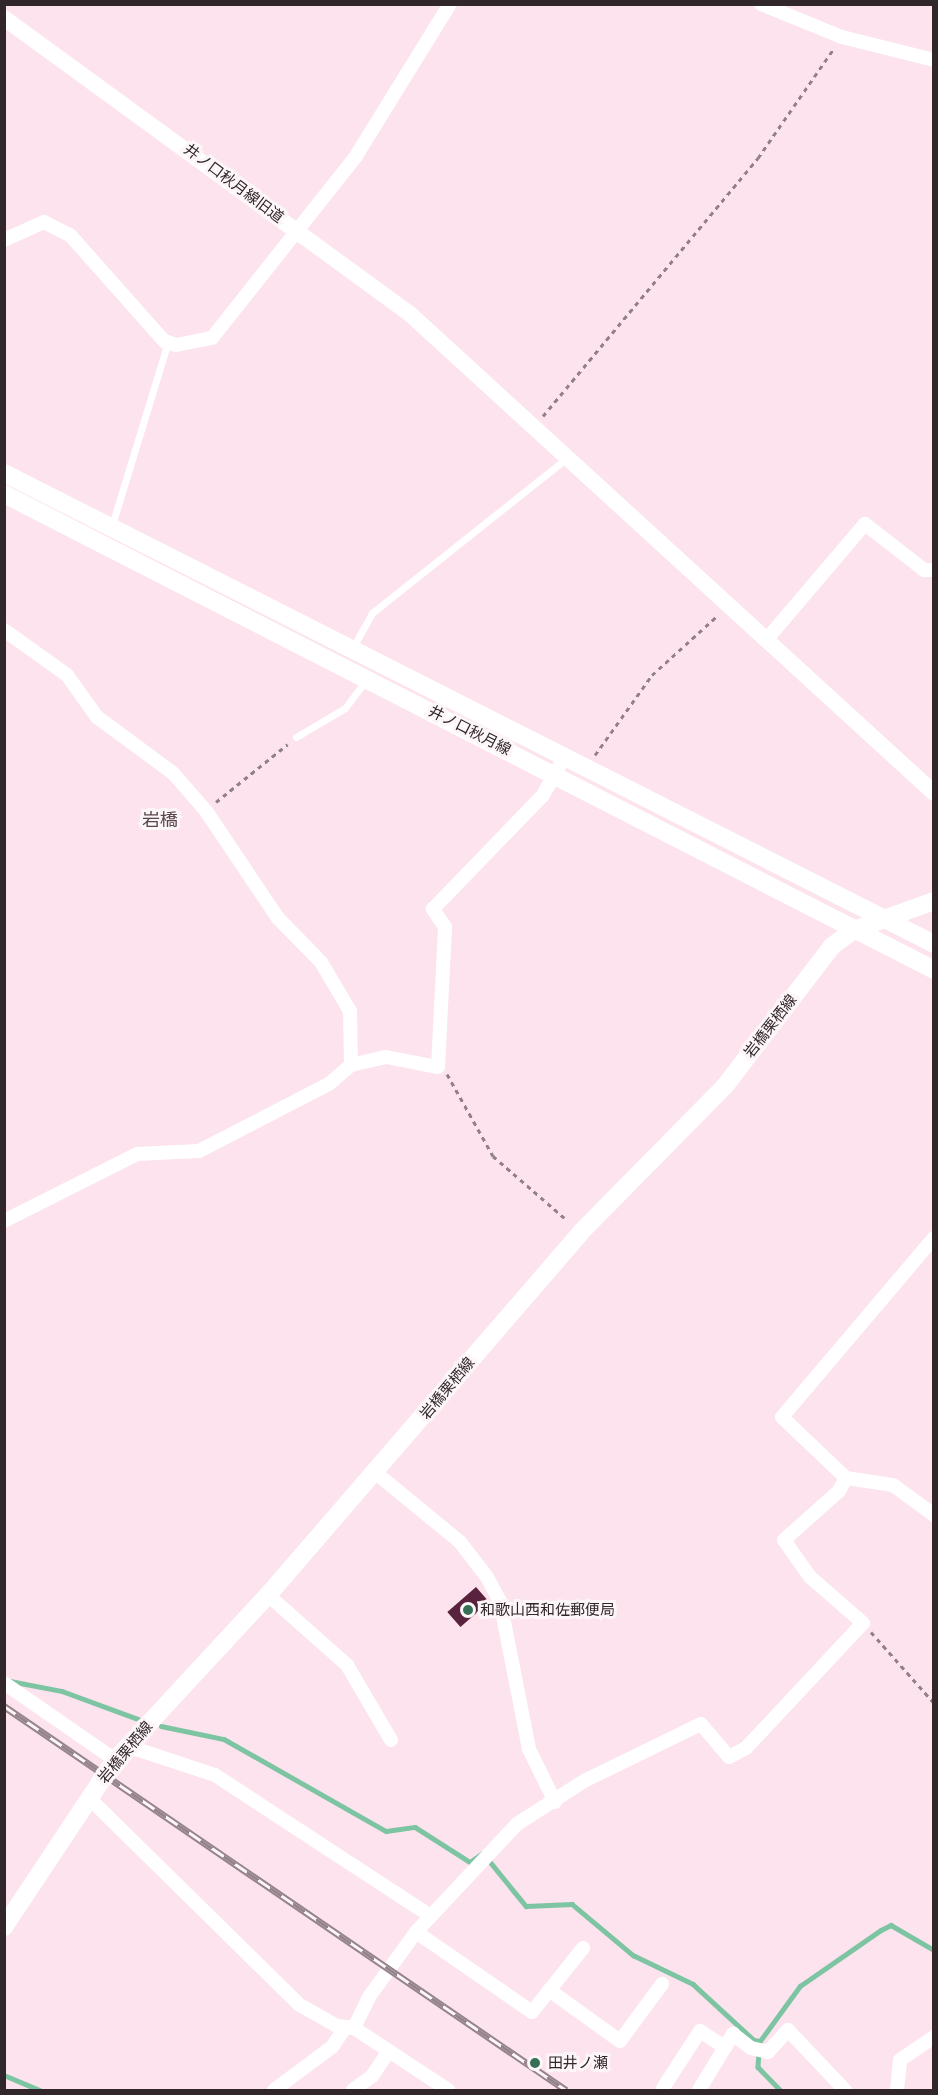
<!DOCTYPE html>
<html>
<head>
<meta charset="utf-8">
<style>
	body { margin:0 }
	#map { position:relative; width:938px; height:2095px; overflow:hidden; background:#fce3ed; font-family:Lato,"Noto Sans JP",sans-serif }
	div>[style] { position:absolute }
	.stream>* { height:4.5px; margin:-2.25px; padding:0 2.25px; transform-origin:2.25px; border-radius:2.25px; background:#7dc4a3 }
	.building>* { inset:0; background:#59223d; transform-origin:0 0 }
	.path>* { height:3px; margin-top:-1.5px; transform-origin:0; background:repeating-linear-gradient(90deg,#918087 0 4.5px,transparent 0 9px) }
	.service>* { height:7px; margin:-3.5px; padding:0 3.5px; transform-origin:3.5px; border-radius:3.5px; background:#fff }
	.minor>* { height:14px; margin:-7px; padding:0 7px; transform-origin:7px; border-radius:7px; background:#fff }
	.tertiary>* { height:16px; margin:-8px; padding:0 8px; transform-origin:8px; border-radius:8px; background:#fff }
	.secondary>* { height:18px; margin:-9px; padding:0 9px; transform-origin:9px; border-radius:9px; background:#fff }
	.rail>* { height:7px; margin-top:-3.5px; transform-origin:0; background:repeating-linear-gradient(90deg,#fcf6f8 0 14px,#95848b 0 28px); box-sizing:border-box; border-block:2px solid #95848b }
	.dots>* { width:16px; height:16px; translate:-50% -50%; box-sizing:border-box; border:3px solid #fcf6f8; border-radius:50% }
	span { translate:-50% -50%; white-space:nowrap; text-align:center; line-height:1.15; -webkit-text-stroke:6px #fcf6f8; paint-order:stroke }
	.street-label { font-size:15px; color:#31272b }
	.poi-label { font-size:15px; color:#31272b }
	.left { translate:0 -50%; text-align:left }
	.quarter-label { font-size:18px; color:#5a464e }
	.frame { position:absolute; inset:0; border:6px solid #31272b; pointer-events:none }
</style>
</head>
<body>
<div id="map">
	<div class="stream">
		<div style="left:10px;top:1681px;width:53px;rotate:10.9deg"></div>
		<div style="left:62px;top:1691px;width:81px;rotate:20.2deg"></div>
		<div style="left:161px;top:1726px;width:64px;rotate:11.7deg"></div>
		<div style="left:224px;top:1739px;width:186px;rotate:29.6deg"></div>
		<div style="left:386px;top:1831px;width:29px;rotate:-8deg"></div>
		<div style="left:415px;top:1827px;width:65px;rotate:32.5deg"></div>
		<div style="left:470px;top:1862px;width:14px;rotate:-36deg"></div>
		<div style="left:487px;top:1858px;width:62px;rotate:50.9deg"></div>
		<div style="left:526px;top:1906px;width:46px;rotate:-2.5deg"></div>
		<div style="left:572px;top:1904px;width:80px;rotate:39.9deg"></div>
		<div style="left:633px;top:1955px;width:67px;rotate:25.8deg"></div>
		<div style="left:693px;top:1984px;width:83px;rotate:42.6deg"></div>
		<div style="left:754px;top:2040px;width:6px;rotate:9deg"></div>
		<div style="left:760px;top:2041px;width:68px;rotate:-54deg"></div>
		<div style="left:800px;top:1986px;width:98px;rotate:-34.7deg"></div>
		<div style="left:881px;top:1930px;width:11px;rotate:-27deg"></div>
		<div style="left:891px;top:1925px;width:50px;rotate:30.2deg"></div>
		<div style="left:759px;top:2052px;width:15px;rotate:94deg"></div>
		<div style="left:758px;top:2067px;width:32px;rotate:46deg"></div>
		<div style="left:4px;top:2075px;width:39px;rotate:23deg"></div>
	</div>
	<div class="building">
		<div style="left:476px;top:1587px;width:20px;height:38px;rotate:49deg"></div>
	</div>
	<div class="path">
		<div style="left:543px;top:416px;width:336px;rotate:-50.2deg"></div>
		<div style="left:758px;top:158px;width:135px;rotate:-55.3deg"></div>
		<div style="left:595px;top:755px;width:98px;rotate:-54.5deg"></div>
		<div style="left:652px;top:675px;width:88px;rotate:-42.2deg"></div>
		<div style="left:216px;top:802px;width:92px;rotate:-38.9deg"></div>
		<div style="left:447px;top:1074px;width:94px;rotate:60.7deg"></div>
		<div style="left:493px;top:1156px;width:99px;rotate:40.9deg"></div>
		<div style="left:871px;top:1632px;width:95px;rotate:48.4deg"></div>
	</div>
	<div class="service">
		<div style="left:112px;top:525px;width:191px;rotate:-73deg"></div>
		<div style="left:352px;top:649px;width:41px;rotate:-60.9deg"></div>
		<div style="left:372px;top:613px;width:251px;rotate:-38.5deg"></div>
		<div style="left:296px;top:737px;width:57px;rotate:-30.6deg"></div>
		<div style="left:345px;top:708px;width:34px;rotate:-53deg"></div>
	</div>
	<div class="minor">
		<div style="left:761px;top:4px;width:87px;rotate:22.2deg"></div>
		<div style="left:842px;top:37px;width:95px;rotate:14deg"></div>
		<div style="left:4px;top:240px;width:44px;rotate:-24.2deg"></div>
		<div style="left:44px;top:222px;width:29px;rotate:27deg"></div>
		<div style="left:70px;top:235px;width:142px;rotate:48.4deg"></div>
		<div style="left:164px;top:341px;width:13px;rotate:18deg"></div>
		<div style="left:176px;top:345px;width:37px;rotate:-11deg"></div>
		<div style="left:212px;top:338px;width:232px;rotate:-51.6deg"></div>
		<div style="left:356px;top:156px;width:179px;rotate:-58.3deg"></div>
		<div style="left:4px;top:630px;width:77px;rotate:35.5deg"></div>
		<div style="left:67px;top:675px;width:52px;rotate:54.5deg"></div>
		<div style="left:97px;top:717px;width:94px;rotate:36.4deg"></div>
		<div style="left:173px;top:773px;width:50px;rotate:49deg"></div>
		<div style="left:206px;top:811px;width:129px;rotate:56.1deg"></div>
		<div style="left:278px;top:918px;width:62px;rotate:45.7deg"></div>
		<div style="left:321px;top:962px;width:57px;rotate:59.4deg"></div>
		<div style="left:350px;top:1011px;width:54px;rotate:88.9deg"></div>
		<div style="left:767px;top:639px;width:151px;rotate:-49.6deg"></div>
		<div style="left:865px;top:524px;width:75px;rotate:37.9deg"></div>
		<div style="left:924px;top:570px;width:10px"></div>
		<div style="left:4px;top:1221px;width:149px;rotate:-26.7deg"></div>
		<div style="left:137px;top:1154px;width:62px;rotate:-2.8deg"></div>
		<div style="left:199px;top:1151px;width:146px;rotate:-27.3deg"></div>
		<div style="left:329px;top:1084px;width:29px;rotate:-41deg"></div>
		<div style="left:351px;top:1065px;width:36px;rotate:-13deg"></div>
		<div style="left:386px;top:1057px;width:53px;rotate:10.9deg"></div>
		<div style="left:438px;top:1067px;width:140px;rotate:-87.1deg"></div>
		<div style="left:445px;top:927px;width:22px;rotate:-124deg"></div>
		<div style="left:433px;top:909px;width:158px;rotate:-46deg"></div>
		<div style="left:543px;top:795px;width:43px;rotate:-60.4deg"></div>
		<div style="left:376px;top:1473px;width:109px;rotate:39.4deg"></div>
		<div style="left:460px;top:1542px;width:44px;rotate:52.4deg"></div>
		<div style="left:487px;top:1577px;width:27px;rotate:62deg"></div>
		<div style="left:500px;top:1601px;width:151px;rotate:78.9deg"></div>
		<div style="left:529px;top:1749px;width:59px;rotate:63.9deg"></div>
		<div style="left:846px;top:1478px;width:48px;rotate:8.5deg"></div>
		<div style="left:893px;top:1485px;width:51px;rotate:36.2deg"></div>
		<div style="left:268px;top:1595px;width:106px;rotate:41.5deg"></div>
		<div style="left:347px;top:1665px;width:87px;rotate:59.6deg"></div>
		<div style="left:4px;top:1683px;width:135px;rotate:34.7deg"></div>
		<div style="left:127px;top:1746px;width:93px;rotate:18.2deg"></div>
		<div style="left:215px;top:1775px;width:256px;rotate:33.2deg"></div>
		<div style="left:88px;top:1797px;width:297px;rotate:44.5deg"></div>
		<div style="left:300px;top:2005px;width:43px;rotate:29.6deg"></div>
		<div style="left:337px;top:2026px;width:17px;rotate:7deg"></div>
		<div style="left:354px;top:2028px;width:113px;rotate:33.4deg"></div>
		<div style="left:416px;top:1932px;width:141px;rotate:34.6deg"></div>
		<div style="left:532px;top:2012px;width:82px;rotate:-51.4deg"></div>
		<div style="left:549px;top:1990px;width:87px;rotate:35.7deg"></div>
		<div style="left:620px;top:2041px;width:71px;rotate:-53.6deg"></div>
		<div style="left:354px;top:2028px;width:34px;rotate:-64deg"></div>
		<div style="left:369px;top:1997px;width:80px;rotate:-54.1deg"></div>
		<div style="left:416px;top:1932px;width:148px;rotate:-46.9deg"></div>
		<div style="left:517px;top:1824px;width:80px;rotate:-32.7deg"></div>
		<div style="left:584px;top:1781px;width:130px;rotate:-26deg"></div>
		<div style="left:701px;top:1724px;width:43px;rotate:49.7deg"></div>
		<div style="left:729px;top:1757px;width:19px;rotate:-28deg"></div>
		<div style="left:746px;top:1748px;width:171px;rotate:-46.9deg"></div>
		<div style="left:863px;top:1623px;width:70px;rotate:-139deg"></div>
		<div style="left:810px;top:1577px;width:45px;rotate:-125.1deg"></div>
		<div style="left:784px;top:1540px;width:74px;rotate:-41.7deg"></div>
		<div style="left:839px;top:1491px;width:15px;rotate:-62deg"></div>
		<div style="left:846px;top:1478px;width:88px;rotate:-136.4deg"></div>
		<div style="left:782px;top:1417px;width:235px;rotate:-49.7deg"></div>
		<div style="left:663px;top:2088px;width:68px;rotate:-57deg"></div>
		<div style="left:700px;top:2031px;width:30px;rotate:33deg"></div>
		<div style="left:274px;top:2090px;width:72px;rotate:-36.6deg"></div>
		<div style="left:332px;top:2047px;width:22px;rotate:-56deg"></div>
		<div style="left:353px;top:2090px;width:24px;rotate:-36deg"></div>
		<div style="left:372px;top:2076px;width:30px;rotate:-56deg"></div>
		<div style="left:699px;top:2090px;width:66px;rotate:-58.7deg"></div>
		<div style="left:733px;top:2034px;width:23px;rotate:38deg"></div>
		<div style="left:751px;top:2048px;width:17px;rotate:13deg"></div>
		<div style="left:768px;top:2052px;width:30px;rotate:-48deg"></div>
		<div style="left:788px;top:2030px;width:83px;rotate:46.5deg"></div>
		<div style="left:897px;top:2090px;width:30px;rotate:-84deg"></div>
		<div style="left:900px;top:2060px;width:41px;rotate:-34.1deg"></div>
	</div>
	<div class="tertiary">
		<div style="left:4px;top:18px;width:502px;rotate:36.09deg"></div>
		<div style="left:410px;top:314px;width:710px;rotate:42.43deg"></div>
	</div>
	<div class="secondary">
		<div style="left:4px;top:473px;width:1042px;rotate:26.86deg"></div>
		<div style="left:4px;top:494px;width:1045px;rotate:27.1deg"></div>
		<div style="left:4px;top:1927px;width:201px;rotate:-56.4deg"></div>
		<div style="left:115px;top:1760px;width:225px;rotate:-47.2deg"></div>
		<div style="left:268px;top:1595px;width:479px;rotate:-49.2deg"></div>
		<div style="left:581px;top:1232px;width:205px;rotate:-45.4deg"></div>
		<div style="left:725px;top:1086px;width:176px;rotate:-52.6deg"></div>
		<div style="left:832px;top:946px;width:27px;rotate:-36deg"></div>
		<div style="left:854px;top:930px;width:85px;rotate:-19.9deg"></div>
	</div>
	<div class="rail">
		<div style="left:4px;top:1706px;width:681px;rotate:34.34deg"></div>
	</div>
	<div class="dots">
		<div style="left:468px;top:1610px;background:#376f56"></div>
		<div style="left:535px;top:2063px;background:#376f56"></div>
	</div>
	<div class="street-label">
		<span style="left:234px;top:183px;rotate:37deg">井ノ口秋月線旧道</span>
		<span style="left:470px;top:730px;rotate:27deg">井ノ口秋月線</span>
		<span style="left:770px;top:1026px;rotate:-52deg">岩橋栗栖線</span>
		<span style="left:447px;top:1388px;rotate:-50deg">岩橋栗栖線</span>
		<span style="left:125px;top:1752px;rotate:-50deg">岩橋栗栖線</span>
	</div>
	<div class="poi-label">
		<span class="left" style="left:480px;top:1610px">和歌山西和佐郵便局</span>
		<span class="left" style="left:548px;top:2063px">田井ノ瀬</span>
	</div>
	<div class="quarter-label">
		<span style="left:160px;top:819px">岩橋</span>
	</div>
	<div class="frame"></div>
</div>
</body>
</html>
